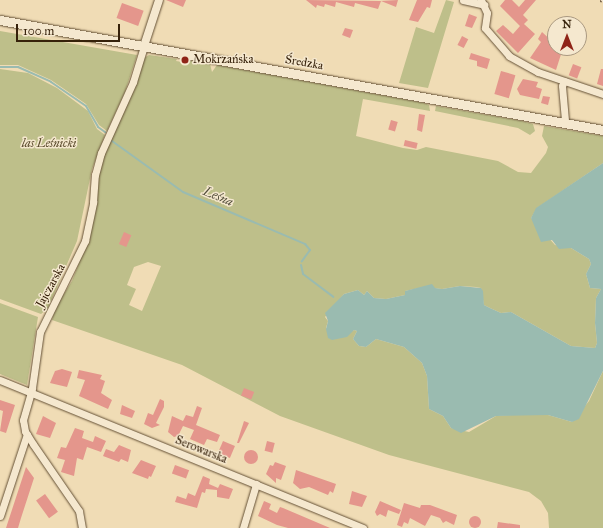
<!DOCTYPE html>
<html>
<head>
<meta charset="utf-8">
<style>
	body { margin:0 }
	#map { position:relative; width:603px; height:528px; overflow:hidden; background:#f0dcb5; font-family:"IM FELL Great Primer",serif }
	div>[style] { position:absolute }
	.green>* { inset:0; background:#bebf8a }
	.water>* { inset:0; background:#9abbb0 }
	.stream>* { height:2px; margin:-1px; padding:0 1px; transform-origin:1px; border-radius:1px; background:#9abbb0 }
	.building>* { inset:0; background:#e4968c; transform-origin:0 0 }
	.round { border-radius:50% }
	.roads { filter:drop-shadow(0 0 1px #645035) drop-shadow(0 0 1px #645035) }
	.minor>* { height:7px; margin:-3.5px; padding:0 3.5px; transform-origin:3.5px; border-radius:3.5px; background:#f5e8cf }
	.tertiary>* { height:8px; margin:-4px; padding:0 4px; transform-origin:4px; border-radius:4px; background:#f5e8cf }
	.secondary>* { height:9px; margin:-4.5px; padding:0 4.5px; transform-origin:4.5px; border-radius:4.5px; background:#f5e8cf }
	.rail>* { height:3.5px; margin-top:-1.75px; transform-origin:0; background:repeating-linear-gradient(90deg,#f5e8cf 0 6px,#36210a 0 12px); box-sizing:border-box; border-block:1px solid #36210a }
	.dots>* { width:11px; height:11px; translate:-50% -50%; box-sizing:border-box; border:2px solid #f5e8cf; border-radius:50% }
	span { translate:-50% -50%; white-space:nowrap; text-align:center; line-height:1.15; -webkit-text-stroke:3px #f5e8cf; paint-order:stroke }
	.poi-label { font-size:12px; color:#36210a }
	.left { translate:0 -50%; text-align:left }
	.street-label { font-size:12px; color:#36210a }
	.park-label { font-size:12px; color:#58482a; font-style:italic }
	.water-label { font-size:13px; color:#544f3c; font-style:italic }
	.north { position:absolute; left:547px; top:16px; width:40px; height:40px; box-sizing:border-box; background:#f5e8cf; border:1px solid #a99880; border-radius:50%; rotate:0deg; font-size:11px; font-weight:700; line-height:16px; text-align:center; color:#36210a }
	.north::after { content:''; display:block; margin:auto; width:14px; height:18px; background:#8f2418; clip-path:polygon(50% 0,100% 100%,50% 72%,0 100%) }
	.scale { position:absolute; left:16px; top:24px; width:104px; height:18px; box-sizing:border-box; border:2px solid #36210a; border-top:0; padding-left:5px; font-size:12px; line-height:14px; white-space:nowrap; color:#36210a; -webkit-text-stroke:3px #f5e8cf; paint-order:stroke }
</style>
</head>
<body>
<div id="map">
	<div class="green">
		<div style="clip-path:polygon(446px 0,454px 2px,428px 88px,399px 83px,416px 27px,434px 33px)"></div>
		<div style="clip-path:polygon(0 31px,137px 55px,125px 92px,107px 131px,99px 125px,86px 104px,51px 80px,18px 65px,0 65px)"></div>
		<div style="clip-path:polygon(evenodd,149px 55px,177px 59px,176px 61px,182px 62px,183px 59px,210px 64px,212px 72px,217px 65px,424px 103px,429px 105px,430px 111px,363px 99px,356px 136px,403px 148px,417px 150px,426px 147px,498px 161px,518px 172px,531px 173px,546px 153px,548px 147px,542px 136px,544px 126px,603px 136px,603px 163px,537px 208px,531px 218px,555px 245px,571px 248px,589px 259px,591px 264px,586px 274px,590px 288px,601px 289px,596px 298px,595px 323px,597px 343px,595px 348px,571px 346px,511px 312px,501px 313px,490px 308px,484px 305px,481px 288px,476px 287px,460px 286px,442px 289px,424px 287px,405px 291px,405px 295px,386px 299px,374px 298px,367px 291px,364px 295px,358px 290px,344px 294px,325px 317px,328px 321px,326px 328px,336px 338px,341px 338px,354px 330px,357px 331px,353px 339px,359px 346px,366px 347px,376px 339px,404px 347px,422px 363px,427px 376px,429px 409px,443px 416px,451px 428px,469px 432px,496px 416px,511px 415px,548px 415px,572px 422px,589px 401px,603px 371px,603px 528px,549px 528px,548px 513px,541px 501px,529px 492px,389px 455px,280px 416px,182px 365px,52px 320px,55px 308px,72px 281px,88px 240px,96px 174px,103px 154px,144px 58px,149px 55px,148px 262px,161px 266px,142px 311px,129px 305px,136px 289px,127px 285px,134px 267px,148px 262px)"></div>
		<div style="clip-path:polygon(0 69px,28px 73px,57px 88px,88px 111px,97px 129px,105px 135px,92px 169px,77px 241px,48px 308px,41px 314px,0 299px)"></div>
		<div style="clip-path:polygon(436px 106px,522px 121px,533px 124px,535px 131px,530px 135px,518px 128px,435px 111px)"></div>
		<div style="clip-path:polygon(0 303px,38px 317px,27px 385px,0 374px)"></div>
	</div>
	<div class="water">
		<div style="clip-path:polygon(603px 163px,603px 371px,579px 419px,572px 422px,548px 415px,496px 416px,461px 433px,451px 428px,443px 416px,429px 409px,427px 376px,422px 363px,404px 347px,376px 339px,366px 347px,359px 346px,353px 339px,357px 331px,354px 330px,347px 337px,332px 340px,328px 338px,326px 329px,328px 321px,325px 313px,344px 294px,358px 290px,364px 295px,367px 291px,374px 298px,386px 299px,405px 295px,405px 291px,432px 284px,435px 288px,442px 289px,460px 286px,481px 288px,483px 291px,484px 305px,490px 308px,501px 313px,511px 312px,571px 346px,595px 348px,597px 343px,595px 323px,596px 298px,601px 289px,590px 288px,586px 274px,591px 264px,589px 259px,571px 248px,559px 249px,552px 240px,541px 242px,531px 218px,536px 208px)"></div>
	</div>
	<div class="stream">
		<div style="left:0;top:67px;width:18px"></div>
		<div style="left:18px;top:67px;width:36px;rotate:24deg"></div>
		<div style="left:51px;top:82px;width:42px;rotate:34.4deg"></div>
		<div style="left:86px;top:106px;width:24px;rotate:60deg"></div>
		<div style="left:98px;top:127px;width:9px;rotate:36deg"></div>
		<div style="left:112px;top:141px;width:87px;rotate:35.7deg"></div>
		<div style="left:183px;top:192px;width:133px;rotate:23.1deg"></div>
		<div style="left:305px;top:244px;width:8px;rotate:50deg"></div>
		<div style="left:310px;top:250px;width:14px;rotate:126deg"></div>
		<div style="left:301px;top:265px;width:9px;rotate:77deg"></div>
		<div style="left:303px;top:274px;width:38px;rotate:37deg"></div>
	</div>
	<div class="building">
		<div style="clip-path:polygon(166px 0,186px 0,183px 7px)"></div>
		<div style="clip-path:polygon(306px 0,380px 1px,398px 0,396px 7px,381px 1px,378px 9px,355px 3px,354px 7px,336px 2px,335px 7px,325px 4px,324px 7px,317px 5px,316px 8px)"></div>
		<div style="clip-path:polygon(417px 0,432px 0,430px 8px,427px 7px,418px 22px,409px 20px)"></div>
		<div style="clip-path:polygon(505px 0,512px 0,519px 7px,525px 0,536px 0,523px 15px,528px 20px,524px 24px,535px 34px,518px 53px,496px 31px,503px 25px,513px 34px,520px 26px,500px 6px)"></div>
		<div style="left:122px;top:3px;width:23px;height:16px;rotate:20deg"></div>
		<div style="clip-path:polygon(469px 14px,477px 17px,472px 28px,465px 26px)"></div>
		<div style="clip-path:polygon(345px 28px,353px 30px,350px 38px,342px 35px)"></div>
		<div style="clip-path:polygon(542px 32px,555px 44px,555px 48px,563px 48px,556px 70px,530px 58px,541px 42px,538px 39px)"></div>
		<div style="left:462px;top:36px;width:7px;height:10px;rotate:27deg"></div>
		<div style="clip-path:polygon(471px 53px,490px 59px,487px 69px,477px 66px,477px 61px,469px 59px)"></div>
		<div style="left:573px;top:64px;width:9px;height:12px;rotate:21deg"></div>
		<div style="clip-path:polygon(601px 69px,603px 69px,603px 86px,597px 84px)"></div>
		<div style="left:501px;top:71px;width:15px;height:24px;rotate:16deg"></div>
		<div style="clip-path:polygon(523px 79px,538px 82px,536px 87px,542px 89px,539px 99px,520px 95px,517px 89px)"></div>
		<div style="clip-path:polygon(543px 96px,550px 97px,548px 105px,541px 103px)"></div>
		<div style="clip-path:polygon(419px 114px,425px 115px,422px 132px,417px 130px)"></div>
		<div style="left:391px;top:120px;width:7px;height:10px;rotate:16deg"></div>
		<div style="left:405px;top:140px;width:13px;height:6px;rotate:13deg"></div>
		<div style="left:124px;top:232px;width:8px;height:13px;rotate:23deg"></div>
		<div style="clip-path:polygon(62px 369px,72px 372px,67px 387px,50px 383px,55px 371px)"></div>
		<div style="clip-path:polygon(79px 370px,102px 375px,100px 379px,105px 381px,101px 393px,112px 400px,108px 409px,79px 396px,85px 380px,77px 378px)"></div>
		<div style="left:244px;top:388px;width:11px;height:8px;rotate:22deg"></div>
		<div style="clip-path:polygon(160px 399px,164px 401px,164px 407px,156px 423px,160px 425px,152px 428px,144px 424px,148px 413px,153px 415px)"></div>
		<div style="clip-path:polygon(0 400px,15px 405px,6px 433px,0 431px,3px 411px,0 410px)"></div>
		<div style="clip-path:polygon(122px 405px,135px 411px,132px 418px,120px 414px)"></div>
		<div style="clip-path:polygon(197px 406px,202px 408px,196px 425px,220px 435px,217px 442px,207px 439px,204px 445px,190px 439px,194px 430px,183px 426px,178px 436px,174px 437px,168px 432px,172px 416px,183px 421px,186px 415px,193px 417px)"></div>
		<div style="clip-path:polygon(43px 416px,56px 423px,50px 438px,36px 434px)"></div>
		<div style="clip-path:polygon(244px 421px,249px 423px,239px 443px,237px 443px)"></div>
		<div style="clip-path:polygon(75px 428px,84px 431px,82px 438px,93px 442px,95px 436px,106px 441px,101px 452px,87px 447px,83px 460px,77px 458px,74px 476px,61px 472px,65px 460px,57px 458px,61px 447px,66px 448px)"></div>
		<div style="left:223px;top:441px;width:13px;height:13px;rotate:23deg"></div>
		<div style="left:267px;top:441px;width:8px;height:10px;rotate:14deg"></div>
		<div style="clip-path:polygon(119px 445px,131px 450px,128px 462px,121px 459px,119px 462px,103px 456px,106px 449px,114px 452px)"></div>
		<div class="round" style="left:244px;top:450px;width:14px;height:14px"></div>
		<div style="clip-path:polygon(141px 460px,156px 466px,151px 477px,149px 476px,148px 479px,132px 473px)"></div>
		<div style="clip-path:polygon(275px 462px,286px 466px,281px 480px,276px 478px,276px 483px,266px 474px,270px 465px,273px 466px)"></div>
		<div style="left:175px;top:465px;width:15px;height:9px;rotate:20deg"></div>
		<div style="clip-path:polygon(26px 467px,34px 478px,21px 518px,18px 528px,6px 528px)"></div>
		<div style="clip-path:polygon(296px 470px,336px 484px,333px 493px,330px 491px,328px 495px,309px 487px,300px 489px,293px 483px)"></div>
		<div style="clip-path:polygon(203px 476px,210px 479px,209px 484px,218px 488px,220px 484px,233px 489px,229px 499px,217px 497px,217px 490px,206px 489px,205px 493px,202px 492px,197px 508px,175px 502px,177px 496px,186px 499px,188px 493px,195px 496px)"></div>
		<div style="clip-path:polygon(352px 491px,367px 496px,362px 507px,349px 504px)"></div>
		<div style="left:45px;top:494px;width:22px;height:11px;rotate:54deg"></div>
		<div style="clip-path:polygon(264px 501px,271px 504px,269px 509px,277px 513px,280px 507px,283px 508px,330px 528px,288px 528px,277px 525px,258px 516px)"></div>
		<div style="clip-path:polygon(380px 501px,401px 510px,399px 514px,388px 510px,386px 517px,380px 514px,377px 516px,375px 512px)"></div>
		<div style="clip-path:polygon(404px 503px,420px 508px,421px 505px,430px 505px,457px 515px,454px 525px,446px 521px,443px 523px,440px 518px,431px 515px,425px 526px,410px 518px,408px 524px,404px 522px,402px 527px,397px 525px)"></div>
		<div class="round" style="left:469px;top:516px;width:12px;height:12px"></div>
		<div style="clip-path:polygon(498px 522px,520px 525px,520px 528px,497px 528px)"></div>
	</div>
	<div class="roads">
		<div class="minor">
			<div style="left:463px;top:0;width:22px;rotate:13deg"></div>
			<div style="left:481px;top:0;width:14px;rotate:65deg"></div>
			<div style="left:487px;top:13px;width:15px;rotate:98deg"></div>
			<div style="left:485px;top:28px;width:37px;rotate:49deg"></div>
			<div style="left:509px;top:56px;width:33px;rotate:29deg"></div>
			<div style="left:538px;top:72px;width:69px;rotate:18.7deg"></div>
			<div style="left:564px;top:81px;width:5px;rotate:112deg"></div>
			<div style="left:562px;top:86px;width:37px;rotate:85deg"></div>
			<div style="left:0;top:380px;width:392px;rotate:22.2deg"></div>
			<div style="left:0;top:516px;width:86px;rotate:-71.8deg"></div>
			<div style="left:82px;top:528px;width:17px;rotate:-100deg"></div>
			<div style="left:79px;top:511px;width:81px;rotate:-124.5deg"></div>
			<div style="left:33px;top:444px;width:15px;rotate:-122deg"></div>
			<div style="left:25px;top:431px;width:11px;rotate:-100deg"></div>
			<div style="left:23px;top:420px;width:33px;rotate:-74deg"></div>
			<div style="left:32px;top:388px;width:57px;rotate:-81.9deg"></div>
			<div style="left:40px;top:332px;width:102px;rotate:-63.7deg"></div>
			<div style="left:85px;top:241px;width:40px;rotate:-78deg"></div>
			<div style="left:93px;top:202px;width:27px;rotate:-86deg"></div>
			<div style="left:95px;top:175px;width:23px;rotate:-75deg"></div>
			<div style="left:101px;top:153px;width:78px;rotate:-65.7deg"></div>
			<div style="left:133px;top:82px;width:38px;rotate:-73deg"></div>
			<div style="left:243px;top:528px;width:46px;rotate:-73.5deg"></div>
		</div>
		<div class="tertiary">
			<div style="left:144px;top:46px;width:48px;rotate:-71.9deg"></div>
		</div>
		<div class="secondary">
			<div style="left:0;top:20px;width:613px;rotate:10.34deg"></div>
		</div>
	</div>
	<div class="rail">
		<div style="left:602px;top:0;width:2px;rotate:63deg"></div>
	</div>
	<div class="dots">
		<div style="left:185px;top:60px;background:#8f2418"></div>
	</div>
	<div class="poi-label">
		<span class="left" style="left:193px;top:60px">Mokrzańska</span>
	</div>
	<div class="street-label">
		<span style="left:304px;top:63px;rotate:10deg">Średzka</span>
		<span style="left:51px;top:286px;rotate:-61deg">Jajczarska</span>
		<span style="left:201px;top:450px;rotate:22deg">Serowarska</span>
	</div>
	<div class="park-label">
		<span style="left:49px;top:144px">las Leśnicki</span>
	</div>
	<div class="water-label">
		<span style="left:218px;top:197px;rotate:23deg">Leśna</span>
	</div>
	<div class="north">N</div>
	<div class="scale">100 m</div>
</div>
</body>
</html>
